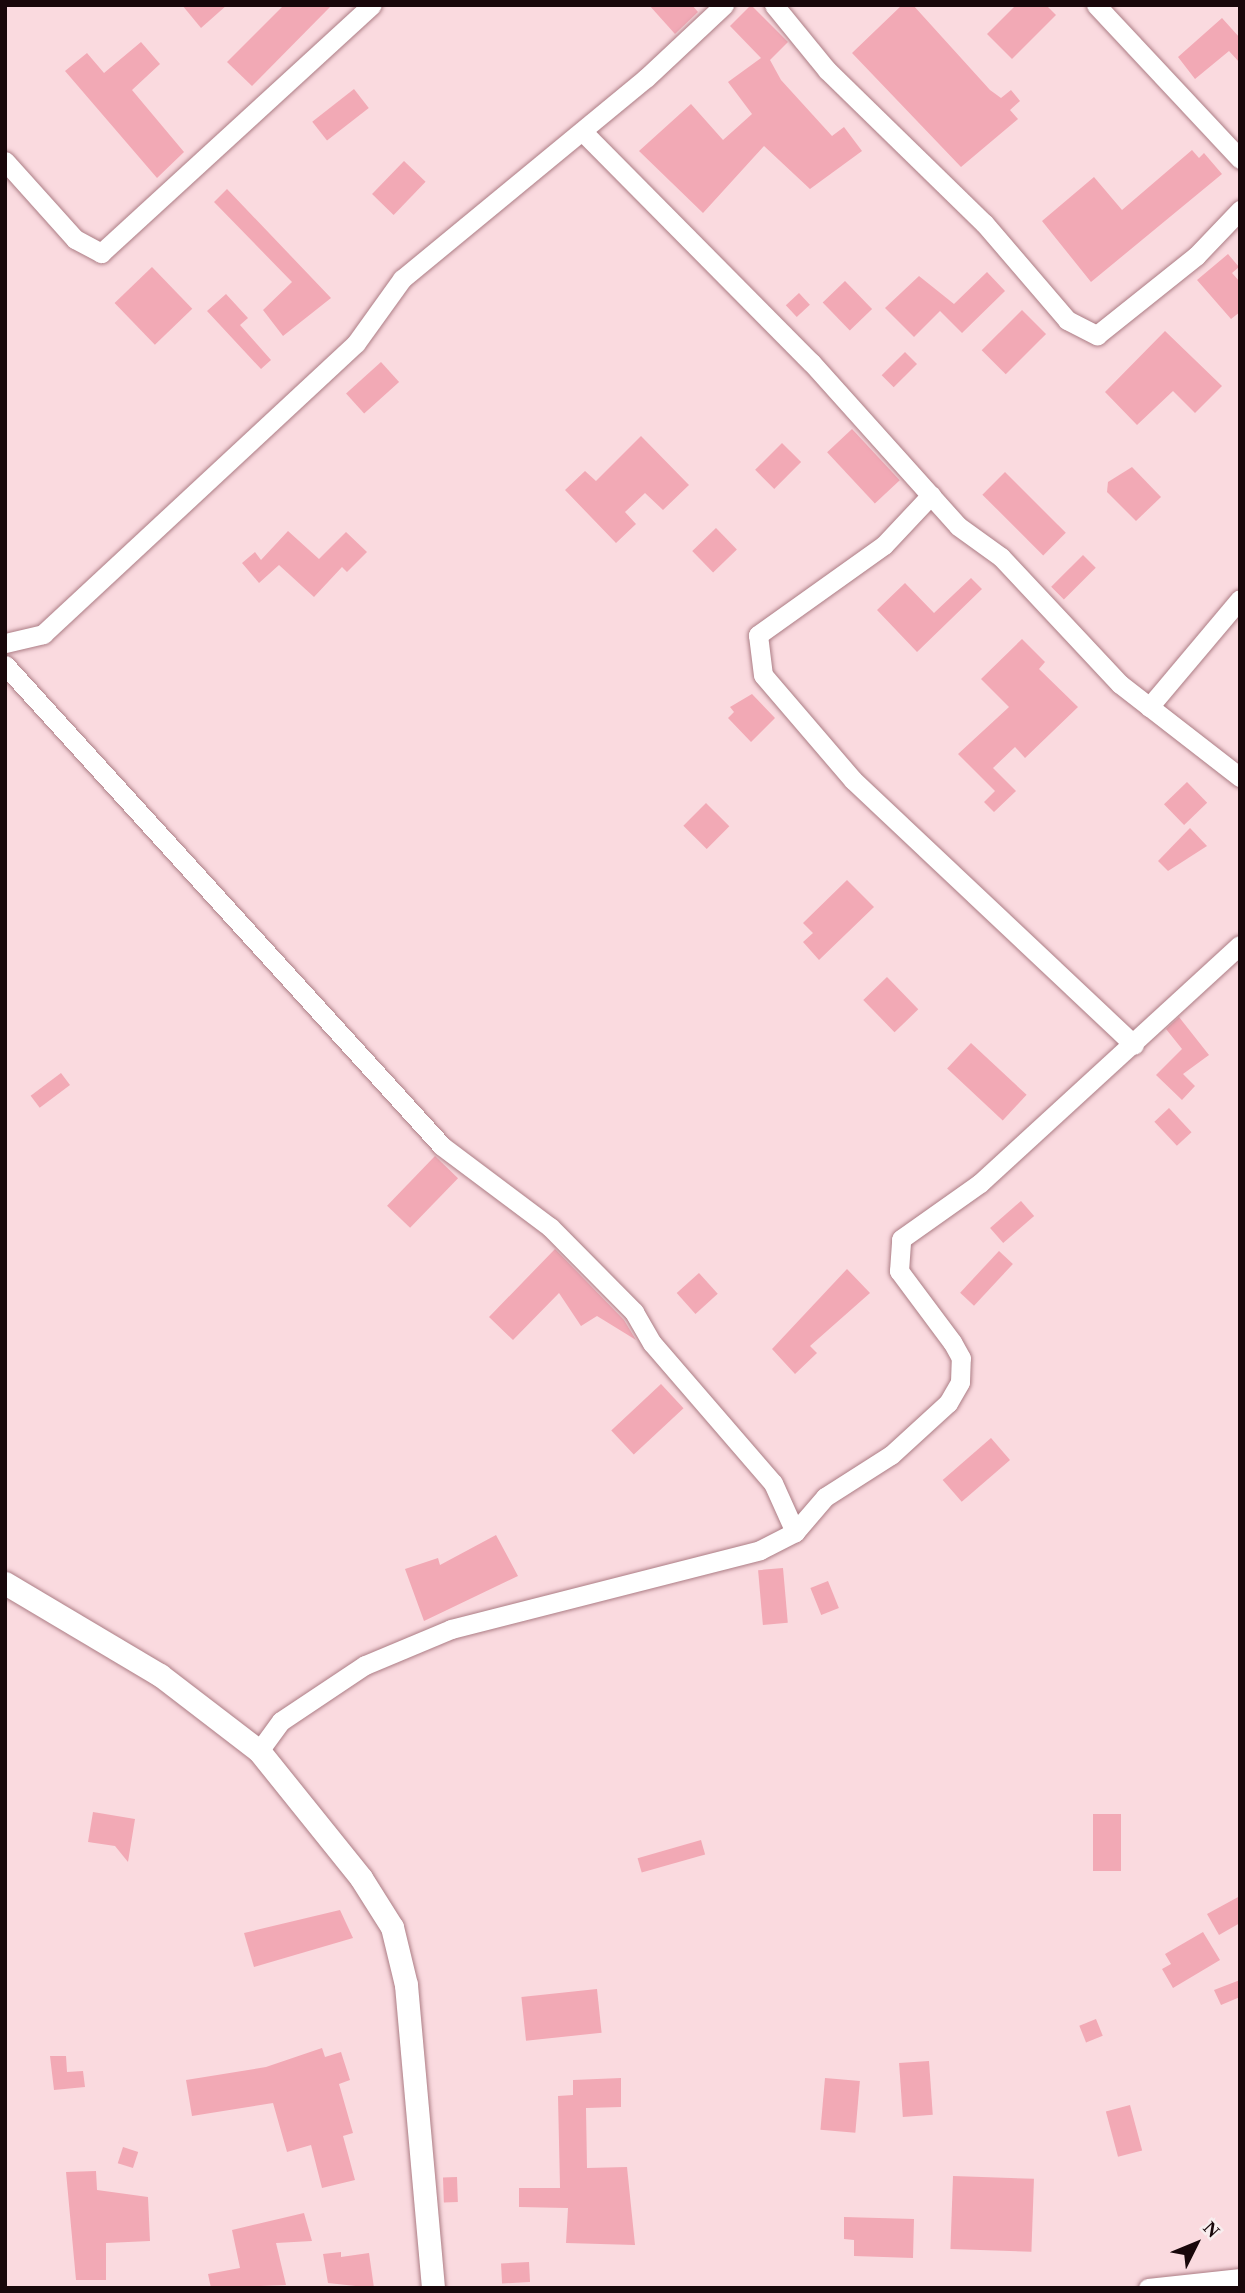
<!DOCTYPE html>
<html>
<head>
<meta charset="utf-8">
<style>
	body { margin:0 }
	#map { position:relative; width:1245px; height:2293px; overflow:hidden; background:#fadadf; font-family:Georgia,serif }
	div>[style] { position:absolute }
	.building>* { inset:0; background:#f2a9b5; transform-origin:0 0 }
	.roads { filter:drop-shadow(0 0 2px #ac7d85) drop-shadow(0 0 2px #ac7d85) }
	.minor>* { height:19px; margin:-9.5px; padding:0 9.5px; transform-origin:9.5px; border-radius:9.5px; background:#fff }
	.tertiary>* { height:23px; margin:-11.5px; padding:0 11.5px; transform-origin:11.5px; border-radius:11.5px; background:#fff }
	span { translate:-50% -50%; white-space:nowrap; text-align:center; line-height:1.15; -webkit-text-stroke:5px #f8eeef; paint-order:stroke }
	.frame { position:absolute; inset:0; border:7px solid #18070a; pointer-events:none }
	.north { position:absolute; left:1161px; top:2209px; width:70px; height:70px; -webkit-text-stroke:5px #f8eeef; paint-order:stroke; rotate:47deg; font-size:19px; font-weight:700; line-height:28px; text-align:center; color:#18070a }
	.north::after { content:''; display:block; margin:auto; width:24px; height:32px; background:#18070a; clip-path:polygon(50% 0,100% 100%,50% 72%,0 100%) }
</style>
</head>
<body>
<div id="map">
	<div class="building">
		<div style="clip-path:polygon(182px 5px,227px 5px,201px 28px)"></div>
		<div style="clip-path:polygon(284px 5px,332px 5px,252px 86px,227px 62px)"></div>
		<div style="clip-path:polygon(649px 5px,692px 5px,698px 12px,675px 34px)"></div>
		<div style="clip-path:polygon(751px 5px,788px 42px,770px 60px,781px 80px,832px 136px,844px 127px,862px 151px,810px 189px,764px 146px,703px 213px,639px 151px,691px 104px,723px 140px,752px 114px,728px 82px,761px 58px,730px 26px)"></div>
		<div style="clip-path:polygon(902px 5px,913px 5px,990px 90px,1001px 98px,1011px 90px,1020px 101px,1010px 110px,1018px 119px,961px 167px,852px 53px)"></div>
		<div style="clip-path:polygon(1016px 5px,1046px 5px,1056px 15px,1012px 59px,987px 34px)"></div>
		<div style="clip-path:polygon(1222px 18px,1240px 38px,1240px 63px,1229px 51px,1195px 79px,1178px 57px)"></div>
		<div style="clip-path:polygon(141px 42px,160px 64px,132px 90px,184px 152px,157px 178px,65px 71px,87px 53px,104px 73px)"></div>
		<div style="left:354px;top:89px;width:24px;height:53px;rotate:52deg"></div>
		<div style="clip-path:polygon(1192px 150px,1199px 158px,1204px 153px,1222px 174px,1091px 282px,1042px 221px,1094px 177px,1122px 210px)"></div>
		<div style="left:404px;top:161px;width:30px;height:46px;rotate:44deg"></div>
		<div style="clip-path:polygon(227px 189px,331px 298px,283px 336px,263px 310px,292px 282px,214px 202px)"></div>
		<div style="clip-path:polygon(1228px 254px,1239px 267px,1232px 273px,1240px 282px,1240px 312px,1231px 319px,1197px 280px)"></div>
		<div style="left:152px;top:267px;width:58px;height:52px;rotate:46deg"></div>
		<div style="clip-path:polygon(987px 272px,1005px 291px,962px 333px,940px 311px,914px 337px,885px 308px,919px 276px,954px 304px)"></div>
		<div style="left:845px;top:281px;width:39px;height:31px;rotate:46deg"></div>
		<div style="left:799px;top:293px;width:16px;height:18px;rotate:47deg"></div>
		<div style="clip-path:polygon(226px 294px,248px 318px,240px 325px,271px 360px,261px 369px,207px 311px)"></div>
		<div style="left:1022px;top:310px;width:34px;height:57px;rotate:45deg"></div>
		<div style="clip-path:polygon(1165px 331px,1222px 386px,1195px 413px,1173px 391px,1137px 425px,1105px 392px)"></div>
		<div style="left:905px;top:352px;width:17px;height:33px;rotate:45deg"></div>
		<div style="left:381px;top:362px;width:27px;height:47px;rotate:48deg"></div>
		<div style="left:852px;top:429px;width:70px;height:34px;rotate:47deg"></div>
		<div style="clip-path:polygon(641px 436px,689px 485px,663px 510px,645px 493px,625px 512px,636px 524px,616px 543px,565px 490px,585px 471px,596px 481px)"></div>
		<div style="left:782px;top:443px;width:27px;height:38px;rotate:45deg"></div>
		<div style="clip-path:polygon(1132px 467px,1161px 497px,1136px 521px,1107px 492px,1108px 482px)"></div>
		<div style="left:1005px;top:472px;width:86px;height:32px;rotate:45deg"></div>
		<div style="left:716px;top:528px;width:30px;height:33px;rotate:46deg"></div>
		<div style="clip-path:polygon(288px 531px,319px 559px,346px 532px,367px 552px,347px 572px,342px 567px,314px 597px,279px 565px,259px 583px,242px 563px,255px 552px,261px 560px)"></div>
		<div style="left:1083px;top:555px;width:18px;height:45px;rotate:45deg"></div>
		<div style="clip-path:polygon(971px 578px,982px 589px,917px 652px,877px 610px,905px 583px,934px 613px)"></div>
		<div style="clip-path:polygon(1022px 639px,1045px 662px,1039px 669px,1078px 707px,1025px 758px,1015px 747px,993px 768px,1016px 791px,994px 812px,984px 802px,995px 791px,958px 754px,1009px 707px,981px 679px)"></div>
		<div style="clip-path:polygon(752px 694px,775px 718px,751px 742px,728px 718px,734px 712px,730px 707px)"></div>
		<div style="left:1187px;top:782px;width:29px;height:32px;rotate:46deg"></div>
		<div style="left:706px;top:803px;width:33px;height:32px;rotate:45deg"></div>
		<div style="clip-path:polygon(1190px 828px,1207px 846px,1168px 871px,1158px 861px)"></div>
		<div style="clip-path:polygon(847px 880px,874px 907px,819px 960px,803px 942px,813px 933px,803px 923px)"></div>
		<div style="left:887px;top:977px;width:45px;height:33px;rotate:46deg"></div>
		<div style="clip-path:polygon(1179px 1017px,1209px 1055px,1183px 1074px,1195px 1086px,1182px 1100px,1156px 1075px,1182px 1049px,1166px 1029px)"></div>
		<div style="left:971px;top:1043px;width:76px;height:35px;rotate:43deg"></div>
		<div style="left:61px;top:1073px;width:15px;height:38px;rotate:53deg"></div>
		<div style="left:1169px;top:1108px;width:33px;height:20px;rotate:47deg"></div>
		<div style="left:435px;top:1156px;width:32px;height:69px;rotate:44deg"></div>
		<div style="left:1021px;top:1201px;width:20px;height:41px;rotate:49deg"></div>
		<div style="clip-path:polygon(555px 1249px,624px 1320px,636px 1340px,597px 1316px,581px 1326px,559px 1293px,513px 1340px,489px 1317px)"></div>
		<div style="left:999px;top:1251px;width:19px;height:57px;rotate:43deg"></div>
		<div style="clip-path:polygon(847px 1269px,870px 1293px,810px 1346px,817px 1353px,795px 1374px,772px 1349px)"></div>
		<div style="left:699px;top:1273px;width:28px;height:30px;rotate:48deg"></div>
		<div style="left:661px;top:1384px;width:33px;height:68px;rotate:47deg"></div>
		<div style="left:991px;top:1438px;width:29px;height:64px;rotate:49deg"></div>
		<div style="clip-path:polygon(496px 1535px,518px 1576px,424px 1621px,405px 1569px,438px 1558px,440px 1565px)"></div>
		<div style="left:783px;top:1568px;width:55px;height:25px;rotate:85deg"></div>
		<div style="left:828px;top:1581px;width:29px;height:19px;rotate:68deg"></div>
		<div style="clip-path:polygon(93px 1812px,135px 1819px,128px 1862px,115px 1846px,88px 1842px)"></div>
		<div style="left:1093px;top:1814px;width:28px;height:57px"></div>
		<div style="left:701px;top:1840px;width:15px;height:66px;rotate:74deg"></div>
		<div style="clip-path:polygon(1240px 1896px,1240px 1923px,1219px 1935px,1207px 1914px)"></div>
		<div style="clip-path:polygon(340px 1910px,353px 1938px,254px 1967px,244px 1933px)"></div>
		<div style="clip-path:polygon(1203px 1932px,1220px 1960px,1173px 1988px,1162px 1969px,1171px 1964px,1165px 1954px)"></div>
		<div style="clip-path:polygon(1240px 1980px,1240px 1997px,1221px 2005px,1214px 1990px)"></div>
		<div style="left:597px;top:1989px;width:44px;height:76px;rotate:84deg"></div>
		<div style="left:1096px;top:2019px;width:18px;height:18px;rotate:68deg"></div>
		<div style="clip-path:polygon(322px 2048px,325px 2057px,341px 2052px,350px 2080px,339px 2084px,353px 2133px,343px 2136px,355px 2180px,322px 2188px,311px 2145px,287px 2152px,273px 2103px,192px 2116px,186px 2080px,266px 2067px)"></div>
		<div style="clip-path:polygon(50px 2056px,66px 2056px,67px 2072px,83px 2071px,85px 2087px,54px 2090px)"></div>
		<div style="left:929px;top:2061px;width:54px;height:30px;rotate:86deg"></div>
		<div style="clip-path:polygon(621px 2078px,621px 2107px,586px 2108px,587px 2168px,627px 2167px,635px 2245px,566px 2243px,568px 2208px,519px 2207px,519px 2188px,560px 2188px,558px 2096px,573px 2095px,573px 2080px)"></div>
		<div style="left:825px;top:2078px;width:35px;height:52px;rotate:5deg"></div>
		<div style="left:1130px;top:2105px;width:47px;height:25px;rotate:75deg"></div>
		<div style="left:123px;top:2147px;width:16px;height:17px;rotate:18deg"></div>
		<div style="clip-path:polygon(96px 2171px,97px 2190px,148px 2197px,150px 2241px,106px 2243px,106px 2280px,76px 2280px,66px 2172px)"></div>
		<div style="left:953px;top:2176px;width:81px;height:73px;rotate:2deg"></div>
		<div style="left:457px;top:2177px;width:25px;height:14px;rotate:88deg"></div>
		<div style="clip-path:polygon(304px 2213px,312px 2241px,276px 2243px,286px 2285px,211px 2288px,208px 2274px,240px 2268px,232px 2230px)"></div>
		<div style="clip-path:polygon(844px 2217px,914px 2219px,913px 2258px,854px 2256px,854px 2240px,844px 2239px)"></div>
		<div style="clip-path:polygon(341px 2252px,341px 2257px,369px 2253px,374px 2288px,328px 2283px,323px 2254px)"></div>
		<div style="left:529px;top:2262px;width:20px;height:28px;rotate:87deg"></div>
	</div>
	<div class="roads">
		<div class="minor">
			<div style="left:774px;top:5px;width:84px;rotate:50.8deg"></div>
			<div style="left:827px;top:70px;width:219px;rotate:44.3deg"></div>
			<div style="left:984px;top:223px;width:128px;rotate:49.4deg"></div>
			<div style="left:1067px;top:320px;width:34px;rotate:27deg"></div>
			<div style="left:1097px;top:335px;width:127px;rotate:-38.6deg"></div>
			<div style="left:1196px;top:256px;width:64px;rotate:-46.3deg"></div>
			<div style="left:1096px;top:5px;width:211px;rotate:46.9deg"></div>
			<div style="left:583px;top:132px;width:324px;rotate:45.3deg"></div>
			<div style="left:811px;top:362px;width:220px;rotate:48.1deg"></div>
			<div style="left:958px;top:526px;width:53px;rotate:35.8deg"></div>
			<div style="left:1001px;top:557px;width:174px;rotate:46.9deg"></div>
			<div style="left:1120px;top:684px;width:152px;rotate:37.8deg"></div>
			<div style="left:5px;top:161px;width:105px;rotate:48.1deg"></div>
			<div style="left:75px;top:239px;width:30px;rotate:28deg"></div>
			<div style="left:101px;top:253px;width:367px;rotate:-42.5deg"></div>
			<div style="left:931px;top:495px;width:69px;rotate:133.2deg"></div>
			<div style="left:884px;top:545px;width:155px;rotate:144.5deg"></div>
			<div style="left:758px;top:635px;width:40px;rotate:82.9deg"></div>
			<div style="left:763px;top:675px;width:138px;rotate:49.4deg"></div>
			<div style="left:853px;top:780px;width:386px;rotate:43.3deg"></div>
			<div style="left:5px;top:643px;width:39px;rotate:-13deg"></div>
			<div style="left:43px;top:634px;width:427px;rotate:-42.9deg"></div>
			<div style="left:356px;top:343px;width:79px;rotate:-54.3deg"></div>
			<div style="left:402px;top:279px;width:316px;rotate:-39.5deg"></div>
			<div style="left:646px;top:78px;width:107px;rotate:-43.1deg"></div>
			<div style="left:5px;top:665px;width:650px;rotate:47.74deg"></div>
			<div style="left:442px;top:1146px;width:135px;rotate:36.9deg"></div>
			<div style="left:550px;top:1227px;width:120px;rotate:45.3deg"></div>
			<div style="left:634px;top:1312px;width:36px;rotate:60deg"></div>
			<div style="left:652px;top:1343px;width:185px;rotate:49.2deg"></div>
			<div style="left:773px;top:1483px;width:54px;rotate:65.8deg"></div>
			<div style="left:1149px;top:707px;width:141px;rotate:-49.9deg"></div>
			<div style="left:259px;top:1751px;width:37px;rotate:-54deg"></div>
			<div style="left:281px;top:1721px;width:101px;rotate:-33.7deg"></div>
			<div style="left:365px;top:1665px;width:93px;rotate:-22.7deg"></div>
			<div style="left:451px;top:1629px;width:319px;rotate:-14.3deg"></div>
			<div style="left:760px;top:1550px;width:39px;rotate:-27deg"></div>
			<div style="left:795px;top:1532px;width:46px;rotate:-49.4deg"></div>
			<div style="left:825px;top:1497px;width:78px;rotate:-32.5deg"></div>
			<div style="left:891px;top:1455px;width:77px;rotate:-42.4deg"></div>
			<div style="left:948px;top:1403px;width:24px;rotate:-60deg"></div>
			<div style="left:960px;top:1382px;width:24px;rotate:-88deg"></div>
			<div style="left:961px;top:1358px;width:18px;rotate:-119deg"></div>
			<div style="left:952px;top:1342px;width:89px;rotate:-126.7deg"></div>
			<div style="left:899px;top:1271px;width:32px;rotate:-86deg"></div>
			<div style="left:901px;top:1239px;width:97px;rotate:-35.3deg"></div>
			<div style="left:980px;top:1183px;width:352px;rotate:-42.5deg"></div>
			<div style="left:1148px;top:2288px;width:93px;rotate:-6.2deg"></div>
		</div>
		<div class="tertiary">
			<div style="left:5px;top:1583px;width:180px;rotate:30.7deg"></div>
			<div style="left:160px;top:1675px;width:125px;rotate:37.5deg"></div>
			<div style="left:259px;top:1751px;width:163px;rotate:51.2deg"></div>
			<div style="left:361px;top:1878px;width:58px;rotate:57.7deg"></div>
			<div style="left:392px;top:1927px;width:60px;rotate:76.4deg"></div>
			<div style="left:406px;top:1985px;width:304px;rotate:84.9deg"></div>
		</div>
	</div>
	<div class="frame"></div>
	<div class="north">N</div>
</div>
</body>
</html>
